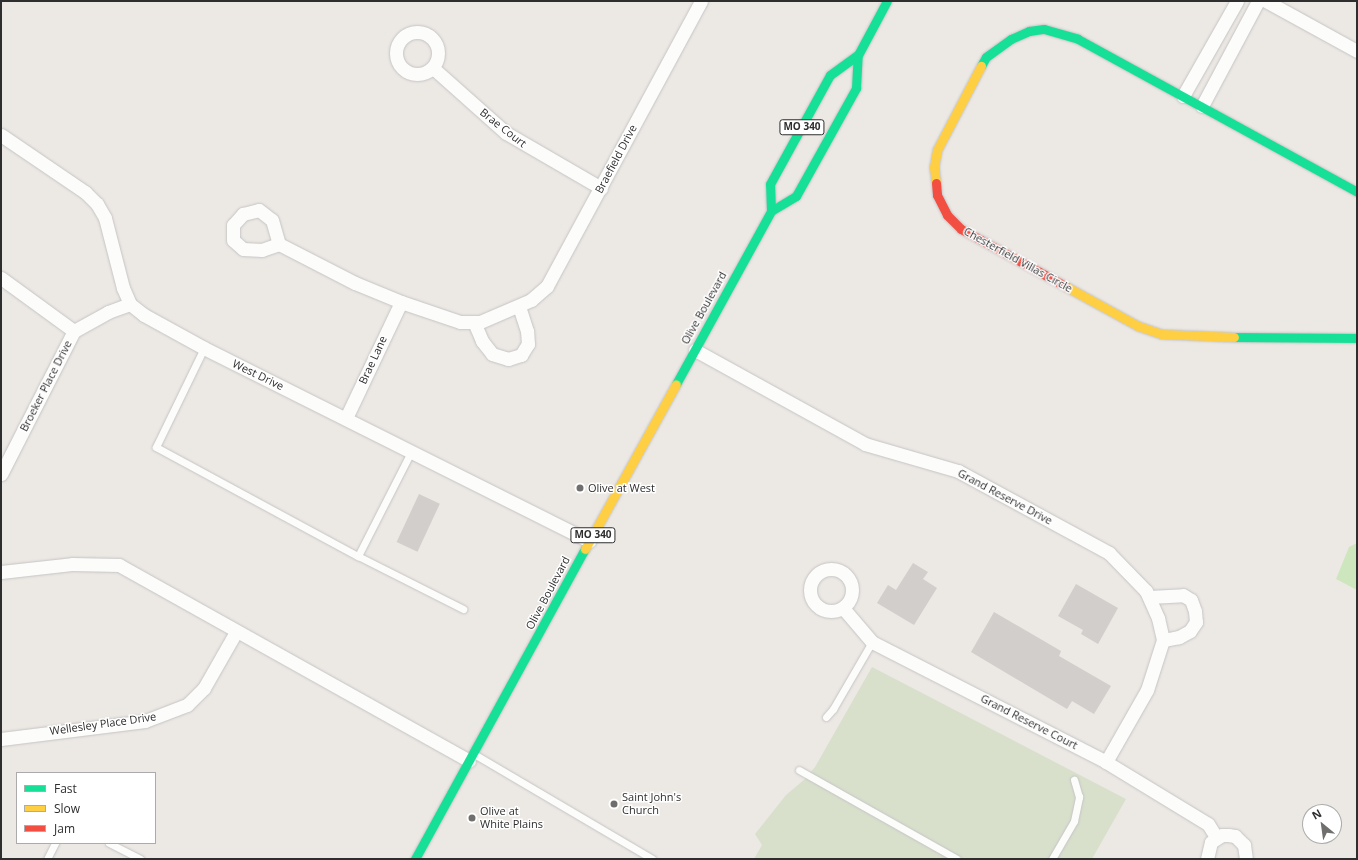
<!DOCTYPE html>
<html>
<head>
<meta charset="utf-8">
<style>
	body { margin:0 }
	#map { position:relative; width:1358px; height:860px; overflow:hidden; background:#ece8e4; font-family:"Open Sans",sans-serif }
	div>[style] { position:absolute }
	.green>* { inset:0; background:#cee6be }
	.cemetery>* { inset:0; background:#d8e0cc }
	.building>* { inset:0; background:#d1cecb; transform-origin:0 0 }
	.roads { filter:drop-shadow(0 0 1px #c5c4c5) drop-shadow(0 0 1px #c5c4c5) }
	.lane>* { height:7px; margin:-3.5px; padding:0 3.5px; transform-origin:3.5px; border-radius:3.5px; background:#fcfcfb }
	.street>* { height:13px; margin:-6.5px; padding:0 6.5px; transform-origin:6.5px; border-radius:6.5px; background:#fcfcfb }
	.street>.ring { margin:-6.5px; padding:0; box-sizing:content-box; background:none; border:13px solid #fcfcfb; border-radius:50% }
	.fast>* { height:9px; margin:-4.5px; padding:0 4.5px; transform-origin:4.5px; border-radius:4.5px; background:#16e098 }
	.slow>* { height:9px; margin:-4.5px; padding:0 4.5px; transform-origin:4.5px; border-radius:4.5px; background:#ffcf43 }
	.jam>* { height:9px; margin:-4.5px; padding:0 4.5px; transform-origin:4.5px; border-radius:4.5px; background:#f24e42 }
	.dots>* { width:11px; height:11px; translate:-50% -50%; box-sizing:border-box; border:2px solid #fff; border-radius:50% }
	span { translate:-50% -50%; white-space:nowrap; text-align:center; line-height:1.15; -webkit-text-stroke:3px #fff; paint-order:stroke }
	.shield-label span { padding:1px 3px; background:#fff; border:1px solid; border-radius:3px; -webkit-text-stroke-width:0 }
	.shield-label { font-size:10px; color:#2e2e2e; font-weight:700 }
	.street-label { font-size:11px; color:#2e2e2e }
	.poi-label { font-size:11px; color:#2e2e2e }
	.left { translate:0 -50%; text-align:left }
	.frame { position:absolute; inset:0; border:2px solid #2e2e2e; pointer-events:none }
	.legend { position:absolute; left:16px; top:772px; width:140px; height:72px; box-sizing:border-box; background:#fff; border:1px solid #ababab; margin:0; padding:5px 7px; list-style:none; font-size:12px; color:#2e2e2e }
	.legend li { display:flex; align-items:center; gap:8px; height:20px }
	.legend b { width:20px; border:1px solid #ababab }
	.north { position:absolute; left:1302px; top:804px; width:40px; height:40px; box-sizing:border-box; background:#fff; border:1px solid #ababab; border-radius:50%; rotate:331deg; font-size:11px; font-weight:700; line-height:16px; text-align:center; color:#2e2e2e }
	.north::after { content:''; display:block; margin:auto; width:14px; height:18px; background:#706f6e; clip-path:polygon(50% 0,100% 100%,50% 72%,0 100%) }
</style>
</head>
<body>
<div id="map">
	<div class="green">
		<div style="clip-path:polygon(1357px 543px,1357px 590px,1336px 579px,1349px 547px)"></div>
	</div>
	<div class="cemetery">
		<div style="clip-path:polygon(872px 667px,1126px 799px,1092px 859px,754px 859px,762px 845px,755px 834px,786px 795px,805px 779px,815px 767px)"></div>
	</div>
	<div class="building">
		<div style="left:419px;top:494px;width:23px;height:53px;rotate:25deg"></div>
		<div style="clip-path:polygon(913px 563px,928px 572px,923px 579px,937px 588px,914px 625px,877px 603px,888px 585px,896px 590px)"></div>
		<div style="clip-path:polygon(1076px 584px,1118px 608px,1098px 644px,1081px 634px,1083px 630px,1058px 616px)"></div>
		<div style="clip-path:polygon(994px 612px,1061px 651px,1059px 656px,1111px 686px,1094px 714px,1072px 701px,1067px 709px,971px 652px)"></div>
	</div>
	<div class="roads">
		<div class="lane">
			<div style="left:204px;top:348px;width:110px;rotate:115.9deg"></div>
			<div style="left:156px;top:447px;width:230px;rotate:28.4deg"></div>
			<div style="left:358px;top:556px;width:118px;rotate:26.8deg"></div>
			<div style="left:358px;top:556px;width:117px;rotate:-63deg"></div>
			<div style="left:826px;top:717px;width:11px;rotate:-49deg"></div>
			<div style="left:833px;top:709px;width:78px;rotate:-59.8deg"></div>
			<div style="left:474px;top:754px;width:207px;rotate:30.5deg"></div>
			<div style="left:799px;top:770px;width:181px;rotate:29.4deg"></div>
			<div style="left:109px;top:843px;width:35px;rotate:27deg"></div>
			<div style="left:47px;top:859px;width:18px;rotate:-63deg"></div>
			<div style="left:1052px;top:859px;width:44px;rotate:-59.9deg"></div>
			<div style="left:1074px;top:821px;width:25px;rotate:-78deg"></div>
			<div style="left:1079px;top:797px;width:18px;rotate:-106deg"></div>
		</div>
		<div class="street">
			<div style="left:1266px;top:1px;width:104px;rotate:28.8deg"></div>
			<div class="ring" style="left:396px;top:32px;width:29px;height:29px"></div>
			<div style="left:433px;top:68px;width:98px;rotate:41.7deg"></div>
			<div style="left:506px;top:133px;width:110px;rotate:30.1deg"></div>
			<div style="left:1183px;top:96px;width:109px;rotate:-60.4deg"></div>
			<div style="left:1202px;top:106px;width:119px;rotate:-61.9deg"></div>
			<div style="left:1px;top:135px;width:102px;rotate:34.2deg"></div>
			<div style="left:85px;top:192px;width:17px;rotate:45deg"></div>
			<div style="left:97px;top:204px;width:16px;rotate:60deg"></div>
			<div style="left:105px;top:218px;width:72px;rotate:75.6deg"></div>
			<div style="left:123px;top:288px;width:17px;rotate:66deg"></div>
			<div style="left:130px;top:304px;width:18px;rotate:38deg"></div>
			<div style="left:144px;top:315px;width:68px;rotate:28.8deg"></div>
			<div style="left:204px;top:348px;width:431px;rotate:26.6deg"></div>
			<div style="left:279px;top:244px;width:18px;rotate:161deg"></div>
			<div style="left:262px;top:250px;width:19px;rotate:-177deg"></div>
			<div style="left:243px;top:249px;width:13px;rotate:-138deg"></div>
			<div style="left:233px;top:240px;width:15px;rotate:-90deg"></div>
			<div style="left:233px;top:225px;width:15px;rotate:-48deg"></div>
			<div style="left:243px;top:214px;width:16px;rotate:-14deg"></div>
			<div style="left:259px;top:210px;width:16px;rotate:38deg"></div>
			<div style="left:272px;top:220px;width:25px;rotate:74deg"></div>
			<div style="left:279px;top:244px;width:85px;rotate:27.2deg"></div>
			<div style="left:355px;top:283px;width:50px;rotate:22.4deg"></div>
			<div style="left:401px;top:302px;width:62px;rotate:18.7deg"></div>
			<div style="left:460px;top:322px;width:20px"></div>
			<div style="left:480px;top:322px;width:56px;rotate:-23.3deg"></div>
			<div style="left:531px;top:300px;width:21px;rotate:-41deg"></div>
			<div style="left:547px;top:286px;width:324px;rotate:-61.6deg"></div>
			<div style="left:1px;top:278px;width:90px;rotate:36deg"></div>
			<div style="left:474px;top:322px;width:21px;rotate:67deg"></div>
			<div style="left:482px;top:341px;width:16px;rotate:52deg"></div>
			<div style="left:492px;top:354px;width:17px;rotate:17deg"></div>
			<div style="left:508px;top:359px;width:14px;rotate:-17deg"></div>
			<div style="left:521px;top:355px;width:13px;rotate:-58deg"></div>
			<div style="left:528px;top:344px;width:13px;rotate:-94deg"></div>
			<div style="left:527px;top:331px;width:25px;rotate:-108deg"></div>
			<div style="left:695px;top:350px;width:194px;rotate:28.9deg"></div>
			<div style="left:865px;top:444px;width:97px;rotate:16.2deg"></div>
			<div style="left:958px;top:471px;width:172px;rotate:28.5deg"></div>
			<div style="left:1109px;top:553px;width:53px;rotate:45.8deg"></div>
			<div style="left:1146px;top:591px;width:30px;rotate:66deg"></div>
			<div style="left:1158px;top:618px;width:23px;rotate:77deg"></div>
			<div style="left:1163px;top:640px;width:52px;rotate:107.7deg"></div>
			<div style="left:1147px;top:690px;width:83px;rotate:119.7deg"></div>
			<div style="left:346px;top:418px;width:128px;rotate:-64.6deg"></div>
			<div style="left:1px;top:474px;width:161px;rotate:-63deg"></div>
			<div style="left:74px;top:331px;width:39px;rotate:-29deg"></div>
			<div style="left:108px;top:312px;width:23px;rotate:-20deg"></div>
			<div class="ring" style="left:810px;top:569px;width:29px;height:29px"></div>
			<div style="left:1px;top:572px;width:71px;rotate:-6.4deg"></div>
			<div style="left:72px;top:564px;width:47px;rotate:1.2deg"></div>
			<div style="left:119px;top:565px;width:401px;rotate:29.2deg"></div>
			<div style="left:1149px;top:597px;width:34px;rotate:-3deg"></div>
			<div style="left:1183px;top:595px;width:9px;rotate:32deg"></div>
			<div style="left:1191px;top:600px;width:12px;rotate:70deg"></div>
			<div style="left:1195px;top:611px;width:11px;rotate:85deg"></div>
			<div style="left:1196px;top:622px;width:11px;rotate:124deg"></div>
			<div style="left:1190px;top:631px;width:13px;rotate:151deg"></div>
			<div style="left:1179px;top:637px;width:16px;rotate:169deg"></div>
			<div style="left:843px;top:608px;width:45px;rotate:49.5deg"></div>
			<div style="left:872px;top:642px;width:263px;rotate:27.1deg"></div>
			<div style="left:1106px;top:762px;width:119px;rotate:31.3deg"></div>
			<div style="left:1208px;top:824px;width:15px;rotate:58deg"></div>
			<div style="left:1px;top:739px;width:145px;rotate:-7.1deg"></div>
			<div style="left:145px;top:721px;width:45px;rotate:-20.9deg"></div>
			<div style="left:187px;top:705px;width:24px;rotate:-45deg"></div>
			<div style="left:204px;top:688px;width:64px;rotate:-60.3deg"></div>
			<div style="left:1207px;top:859px;width:17px;rotate:-77deg"></div>
			<div style="left:1211px;top:842px;width:13px;rotate:-32deg"></div>
			<div style="left:1222px;top:835px;width:6px"></div>
			<div style="left:1228px;top:835px;width:7px;rotate:8deg"></div>
			<div style="left:1235px;top:836px;width:13px;rotate:45deg"></div>
			<div style="left:1244px;top:845px;width:14px;rotate:82deg"></div>
		</div>
		<div class="fast">
			<div style="left:981px;top:66px;width:10px;rotate:-61deg"></div>
			<div style="left:986px;top:57px;width:31px;rotate:-36deg"></div>
			<div style="left:1011px;top:39px;width:20px;rotate:-24deg"></div>
			<div style="left:1029px;top:31px;width:15px;rotate:-8deg"></div>
			<div style="left:1044px;top:29px;width:35px;rotate:16deg"></div>
			<div style="left:1078px;top:39px;width:318px;rotate:28.7deg"></div>
			<div style="left:771px;top:211px;width:27px;rotate:-92deg"></div>
			<div style="left:770px;top:184px;width:124px;rotate:-61.2deg"></div>
			<div style="left:830px;top:75px;width:34px;rotate:-36deg"></div>
			<div style="left:858px;top:55px;width:61px;rotate:-61.8deg"></div>
			<div style="left:1234px;top:337px;width:123px;rotate:0.5deg"></div>
			<div style="left:676px;top:384px;width:197px;rotate:-61.2deg"></div>
			<div style="left:771px;top:211px;width:29px;rotate:-31deg"></div>
			<div style="left:796px;top:196px;width:124px;rotate:-60.9deg"></div>
			<div style="left:856px;top:88px;width:33px;rotate:-87deg"></div>
			<div style="left:415px;top:859px;width:354px;rotate:-61.3deg"></div>
		</div>
		<div class="slow">
			<div style="left:936px;top:183px;width:16px;rotate:-97deg"></div>
			<div style="left:934px;top:167px;width:17px;rotate:-80deg"></div>
			<div style="left:937px;top:150px;width:95px;rotate:-62.4deg"></div>
			<div style="left:1065px;top:286px;width:83px;rotate:28.7deg"></div>
			<div style="left:1138px;top:326px;width:24px;rotate:19deg"></div>
			<div style="left:1161px;top:334px;width:73px;rotate:2.4deg"></div>
			<div style="left:585px;top:549px;width:188px;rotate:-61.1deg"></div>
		</div>
		<div class="jam">
			<div style="left:936px;top:183px;width:12px;rotate:85deg"></div>
			<div style="left:937px;top:195px;width:22px;rotate:63deg"></div>
			<div style="left:947px;top:215px;width:20px;rotate:45deg"></div>
			<div style="left:961px;top:229px;width:119px;rotate:28.7deg"></div>
		</div>
	</div>
	<div class="dots">
		<div style="left:580px;top:488px;background:#706f6e"></div>
		<div style="left:614px;top:804px;background:#706f6e"></div>
		<div style="left:472px;top:818px;background:#706f6e"></div>
	</div>
	<div class="shield-label">
		<span style="left:802px;top:127px">MO 340</span>
		<span style="left:593px;top:535px">MO 340</span>
	</div>
	<div class="street-label">
		<span style="left:503px;top:128px;rotate:38deg">Brae Court</span>
		<span style="left:616px;top:159px;rotate:-62deg">Braefield Drive</span>
		<span style="left:1018px;top:260px;rotate:29deg">Chesterfield Villas Circle</span>
		<span style="left:704px;top:308px;rotate:-61deg">Olive Boulevard</span>
		<span style="left:373px;top:360px;rotate:-65deg">Brae Lane</span>
		<span style="left:258px;top:375px;rotate:26deg">West Drive</span>
		<span style="left:46px;top:386px;rotate:-63deg">Broeker Place Drive</span>
		<span style="left:1005px;top:497px;rotate:28deg">Grand Reserve Drive</span>
		<span style="left:548px;top:593px;rotate:-62deg">Olive Boulevard</span>
		<span style="left:1029px;top:722px;rotate:27deg">Grand Reserve Court</span>
		<span style="left:103px;top:724px;rotate:-8deg">Wellesley Place Drive</span>
	</div>
	<div class="poi-label">
		<span class="left" style="left:588px;top:488px">Olive at West</span>
		<span class="left" style="left:622px;top:804px">Saint John's<br>Church</span>
		<span class="left" style="left:480px;top:818px">Olive at<br>White Plains</span>
	</div>
	<div class="frame"></div>
	<ul class="legend">
	<li><b style="height:5px;background:#16e098"></b>Fast</li>
	<li><b style="height:5px;background:#ffcf43"></b>Slow</li>
	<li><b style="height:5px;background:#f24e42"></b>Jam</li>
	</ul>
	<div class="north">N</div>
</div>
</body>
</html>
